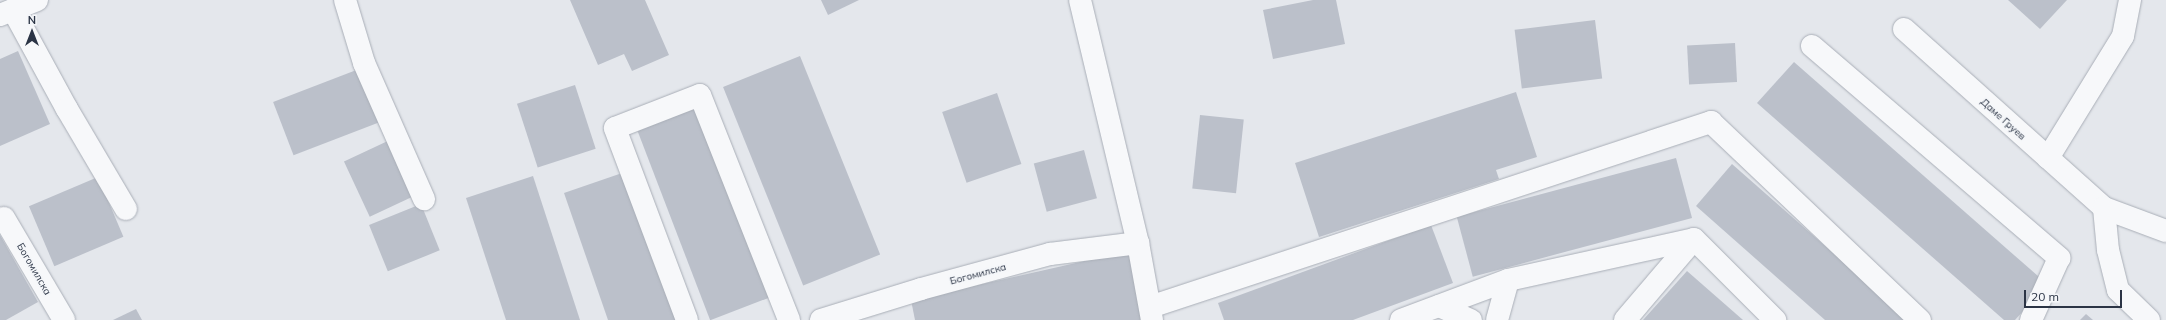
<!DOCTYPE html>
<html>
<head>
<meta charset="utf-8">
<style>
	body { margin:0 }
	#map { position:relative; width:2166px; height:320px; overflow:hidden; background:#e4e7ec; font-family:Mulish,sans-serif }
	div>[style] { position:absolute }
	.building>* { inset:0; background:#bbc0ca; transform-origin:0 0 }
	.roads { filter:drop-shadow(0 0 1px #a9aeb7) drop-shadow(0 0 1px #a9aeb7) }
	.minor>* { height:22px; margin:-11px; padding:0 11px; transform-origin:11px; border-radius:11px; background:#f7f8fa }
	span { translate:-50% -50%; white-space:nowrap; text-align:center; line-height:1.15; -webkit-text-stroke:3px #f4f6f9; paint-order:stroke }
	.street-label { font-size:10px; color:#2b3445 }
	.north { position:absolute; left:12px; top:12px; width:40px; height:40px; -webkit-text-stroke:3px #f4f6f9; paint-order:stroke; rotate:0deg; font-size:11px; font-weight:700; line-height:16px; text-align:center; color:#2b3445 }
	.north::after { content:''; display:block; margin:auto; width:14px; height:18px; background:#2b3445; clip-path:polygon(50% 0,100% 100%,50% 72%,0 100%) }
	.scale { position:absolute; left:2024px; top:290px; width:98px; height:18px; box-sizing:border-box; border:2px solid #2b3445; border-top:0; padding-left:5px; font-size:12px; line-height:14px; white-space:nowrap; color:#2b3445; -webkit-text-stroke:3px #f4f6f9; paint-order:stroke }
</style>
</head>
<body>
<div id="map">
	<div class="building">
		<div style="clip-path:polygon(570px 0,645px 0,669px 55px,632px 71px,624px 54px,598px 65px)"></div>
		<div style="clip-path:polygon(821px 0,859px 0,828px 15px)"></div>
		<div style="clip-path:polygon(1313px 0,1336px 0,1345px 44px,1273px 59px,1263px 10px)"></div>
		<div style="clip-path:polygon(2008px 0,2067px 0,2040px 29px)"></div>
		<div style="left:1595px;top:20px;width:59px;height:81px;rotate:83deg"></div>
		<div style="left:1735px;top:43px;width:39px;height:48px;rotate:87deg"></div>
		<div style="clip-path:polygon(18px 51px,50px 124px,0 146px,0 59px)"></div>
		<div style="left:800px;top:56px;width:214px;height:83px;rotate:68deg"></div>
		<div style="clip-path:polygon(1794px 62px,2047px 284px,2015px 320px,2004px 320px,1757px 103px)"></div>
		<div style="left:359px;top:69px;width:57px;height:92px;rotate:69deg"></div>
		<div style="left:575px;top:85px;width:67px;height:61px;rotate:72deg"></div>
		<div style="clip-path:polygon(1516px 92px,1537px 157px,1496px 170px,1499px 179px,1319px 237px,1295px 163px)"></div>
		<div style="left:997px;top:93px;width:75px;height:58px;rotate:71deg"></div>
		<div style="left:701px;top:101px;width:208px;height:70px;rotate:69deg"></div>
		<div style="left:1200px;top:115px;width:44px;height:74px;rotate:6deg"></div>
		<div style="left:392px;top:139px;width:61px;height:53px;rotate:65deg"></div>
		<div style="left:1084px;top:150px;width:50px;height:52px;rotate:75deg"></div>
		<div style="left:1676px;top:158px;width:62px;height:227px;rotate:75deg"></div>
		<div style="clip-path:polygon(1732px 164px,1909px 320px,1825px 320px,1696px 206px)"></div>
		<div style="clip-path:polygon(625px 172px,677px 320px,608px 320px,564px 193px)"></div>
		<div style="clip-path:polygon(533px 176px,580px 320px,506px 320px,466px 198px)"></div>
		<div style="left:98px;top:177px;width:65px;height:75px;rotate:67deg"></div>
		<div style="left:421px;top:204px;width:50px;height:56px;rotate:68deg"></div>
		<div style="clip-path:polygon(1431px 225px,1453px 283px,1353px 320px,1224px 320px,1218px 303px)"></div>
		<div style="clip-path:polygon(0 235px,38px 302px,6px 320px,0 320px)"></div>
		<div style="clip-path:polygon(1129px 251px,1143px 320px,915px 320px,911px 300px)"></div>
		<div style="clip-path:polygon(1687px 271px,1743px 320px,1643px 320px)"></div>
		<div style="clip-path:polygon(136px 309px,142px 320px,113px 320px)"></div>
		<div style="clip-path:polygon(2086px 314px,2093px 320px,2080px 320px)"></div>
	</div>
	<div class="roads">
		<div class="minor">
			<div style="left:345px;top:0;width:66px;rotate:73.2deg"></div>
			<div style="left:364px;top:63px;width:149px;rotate:66.2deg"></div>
			<div style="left:1080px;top:0;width:250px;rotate:76.6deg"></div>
			<div style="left:1138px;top:243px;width:78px;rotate:79.7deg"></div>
			<div style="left:13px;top:10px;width:113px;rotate:61.4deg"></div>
			<div style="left:67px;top:109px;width:116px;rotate:59.5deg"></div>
			<div style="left:0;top:15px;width:40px;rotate:-22deg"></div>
			<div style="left:1904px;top:29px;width:268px;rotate:41.8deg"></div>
			<div style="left:2104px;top:208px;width:66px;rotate:20.4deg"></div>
			<div style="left:1812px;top:46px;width:326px;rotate:40.6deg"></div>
			<div style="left:2059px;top:258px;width:68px;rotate:114.3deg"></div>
			<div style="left:2048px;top:158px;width:143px;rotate:-58.4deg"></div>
			<div style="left:2123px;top:36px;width:37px;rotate:-79deg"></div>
			<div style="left:2104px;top:208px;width:42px;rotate:84.6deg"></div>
			<div style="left:2108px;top:250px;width:41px;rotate:76deg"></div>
			<div style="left:2118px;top:290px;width:43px;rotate:44.1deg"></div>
			<div style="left:4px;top:218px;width:118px;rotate:59.5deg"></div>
			<div style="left:1439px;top:306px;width:35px;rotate:24deg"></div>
			<div style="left:1150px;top:307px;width:591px;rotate:-18.25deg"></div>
			<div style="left:1711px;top:122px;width:288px;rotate:43.5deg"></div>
			<div style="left:687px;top:320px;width:205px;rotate:-110.6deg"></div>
			<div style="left:615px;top:128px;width:91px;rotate:-21.2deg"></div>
			<div style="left:700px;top:95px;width:242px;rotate:68.4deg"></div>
			<div style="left:821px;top:320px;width:105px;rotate:-17.2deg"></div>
			<div style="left:921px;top:289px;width:134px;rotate:-15.2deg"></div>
			<div style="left:1050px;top:254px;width:89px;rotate:-7.1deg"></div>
			<div style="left:1401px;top:320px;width:114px;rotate:-20.5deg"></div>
			<div style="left:1508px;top:280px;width:190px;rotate:-12.4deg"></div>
			<div style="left:1694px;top:239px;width:115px;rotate:45deg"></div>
			<div style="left:1497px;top:320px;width:41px;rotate:-74.6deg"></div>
			<div style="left:1625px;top:320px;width:106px;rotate:-49.6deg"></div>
		</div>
	</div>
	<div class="street-label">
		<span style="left:2003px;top:119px;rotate:42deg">Даме Груев</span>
		<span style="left:34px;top:269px;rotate:60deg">Богомилска</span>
		<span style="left:978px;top:274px;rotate:-15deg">Богомилска</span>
	</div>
	<div class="north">N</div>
	<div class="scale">20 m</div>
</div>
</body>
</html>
